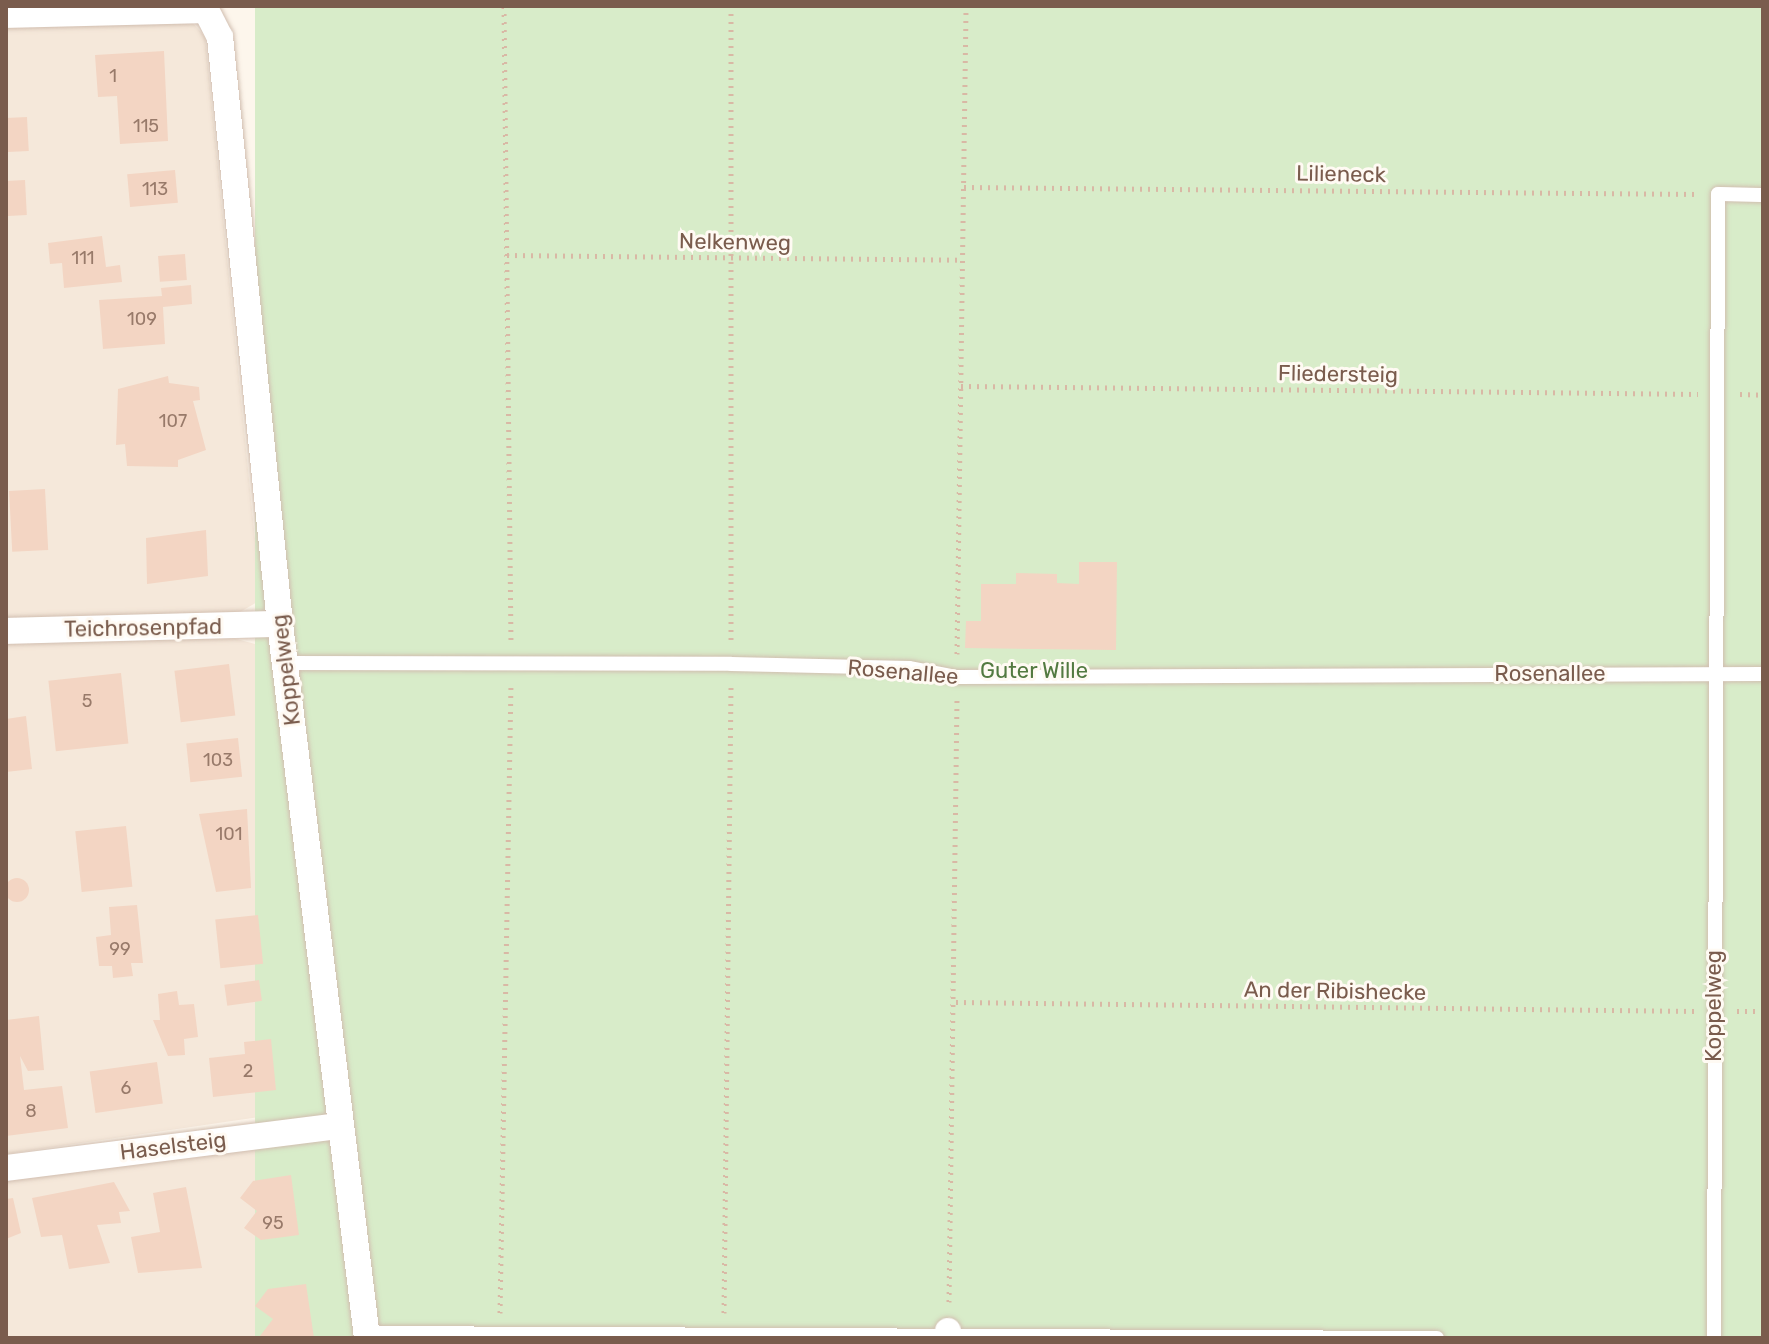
<!DOCTYPE html>
<html>
<head>
<meta charset="utf-8">
<style>
	body { margin:0 }
	#map { position:relative; width:1769px; height:1344px; overflow:hidden; background:#fdf6ec; font-family:Rubik,sans-serif }
	div>[style] { position:absolute }
	.residential>* { inset:0; background:#f5e8da }
	.green>* { inset:0; background:#d8ecc9; transform-origin:0 0 }
	.building>* { inset:0; background:#f3d5c3; transform-origin:0 0 }
	.round { border-radius:50% }
	.path>* { height:5px; margin-top:-2.5px; transform-origin:0; background:repeating-linear-gradient(90deg,#d9b8a5 0 2px,transparent 0 8px) }
	.roads { filter:drop-shadow(0 0 2px #d1beb0) drop-shadow(0 0 2px #d1beb0) }
	.lane>* { height:14px; margin:-7px; padding:0 7px; transform-origin:7px; border-radius:7px; background:#fff }
	.street>* { height:26px; margin:-13px; padding:0 13px; transform-origin:13px; border-radius:13px; background:#fff }
	span { translate:-50% -50%; white-space:nowrap; text-align:center; line-height:1.15; -webkit-text-stroke:6px #fffaf3; paint-order:stroke }
	.number-label { font-size:18px; color:#987a6a }
	.number-label span { -webkit-text-stroke-width:0 }
	.street-label { font-size:22px; color:#7a5c4d }
	.park-label { font-size:22px; color:#537a41 }
	.frame { position:absolute; inset:0; border:8px solid #7a5c4d; pointer-events:none }
</style>
</head>
<body>
<div id="map">
	<div class="residential">
		<div style="clip-path:polygon(192px 22px,205px 37px,261px 600px,240px 612px,6px 624px,6px 23px)"></div>
		<div style="clip-path:polygon(218px 634px,263px 646px,271px 658px,321px 1108px,6px 1154px,6px 639px)"></div>
		<div style="clip-path:polygon(309px 1141px,326px 1143px,353px 1338px,6px 1338px,6px 1180px)"></div>
	</div>
	<div class="green">
		<div style="left:255px;top:6px;width:1508px;height:1340px"></div>
	</div>
	<div class="building">
		<div style="clip-path:polygon(164px 51px,168px 141px,120px 144px,117px 96px,98px 97px,95px 55px)"></div>
		<div style="left:27px;top:117px;width:34px;height:21px;rotate:87deg"></div>
		<div style="left:175px;top:170px;width:33px;height:48px;rotate:85deg"></div>
		<div style="left:25px;top:180px;width:35px;height:19px;rotate:87deg"></div>
		<div style="clip-path:polygon(102px 236px,106px 267px,120px 265px,122px 282px,64px 288px,62px 263px,50px 264px,48px 243px)"></div>
		<div style="left:185px;top:254px;width:26px;height:27px;rotate:86deg"></div>
		<div style="clip-path:polygon(191px 285px,192px 304px,163px 307px,165px 344px,103px 349px,99px 300px,162px 296px,161px 288px)"></div>
		<div style="clip-path:polygon(168px 376px,169px 383px,199px 387px,200px 400px,193px 401px,206px 450px,178px 460px,178px 467px,127px 466px,125px 444px,116px 445px,118px 389px)"></div>
		<div style="left:45px;top:489px;width:61px;height:36px;rotate:87deg"></div>
		<div style="clip-path:polygon(206px 530px,208px 576px,147px 584px,146px 538px)"></div>
		<div style="clip-path:polygon(1079px 562px,1117px 562px,1116px 650px,965px 648px,966px 621px,981px 621px,981px 584px,1016px 584px,1016px 573px,1057px 574px,1057px 583px,1079px 584px)"></div>
		<div style="left:229px;top:664px;width:52px;height:55px;rotate:83deg"></div>
		<div style="left:121px;top:673px;width:71px;height:73px;rotate:84deg"></div>
		<div style="clip-path:polygon(26px 716px,32px 769px,6px 772px,6px 719px)"></div>
		<div style="left:238px;top:738px;width:39px;height:52px;rotate:84deg"></div>
		<div style="clip-path:polygon(247px 809px,251px 888px,216px 892px,199px 814px)"></div>
		<div style="left:126px;top:826px;width:61px;height:51px;rotate:84deg"></div>
		<div class="round" style="left:5px;top:878px;width:24px;height:24px"></div>
		<div style="clip-path:polygon(137px 905px,143px 963px,131px 963px,133px 976px,113px 978px,112px 966px,99px 966px,96px 937px,111px 935px,109px 907px)"></div>
		<div style="left:258px;top:915px;width:49px;height:43px;rotate:84deg"></div>
		<div style="left:259px;top:980px;width:21px;height:35px;rotate:82deg"></div>
		<div style="clip-path:polygon(177px 991px,179px 1005px,194px 1004px,198px 1037px,184px 1039px,185px 1055px,168px 1056px,153px 1020px,160px 1020px,158px 994px)"></div>
		<div style="clip-path:polygon(39px 1016px,44px 1070px,28px 1071px,20px 1056px,24px 1090px,62px 1086px,68px 1128px,6px 1136px,6px 1020px)"></div>
		<div style="clip-path:polygon(271px 1039px,276px 1090px,213px 1097px,209px 1058px,245px 1054px,244px 1042px)"></div>
		<div style="left:157px;top:1062px;width:42px;height:68px;rotate:82deg"></div>
		<div style="clip-path:polygon(291px 1175px,299px 1235px,261px 1240px,244px 1228px,257px 1211px,240px 1198px,253px 1181px)"></div>
		<div style="clip-path:polygon(114px 1182px,130px 1211px,119px 1212px,121px 1223px,97px 1225px,110px 1263px,69px 1269px,62px 1235px,41px 1237px,32px 1198px)"></div>
		<div style="clip-path:polygon(186px 1187px,202px 1268px,138px 1273px,131px 1237px,160px 1232px,153px 1193px)"></div>
		<div style="clip-path:polygon(13px 1198px,21px 1233px,6px 1239px,6px 1199px)"></div>
		<div style="clip-path:polygon(306px 1284px,314px 1338px,260px 1336px,273px 1319px,255px 1306px,268px 1289px)"></div>
	</div>
	<div class="path">
		<div style="left:504px;top:6px;width:635px;rotate:89.37deg"></div>
		<div style="left:731px;top:6px;width:635px;rotate:90deg"></div>
		<div style="left:964px;top:187px;width:735px;rotate:0.55deg"></div>
		<div style="left:507px;top:255px;width:456px;rotate:0.6deg"></div>
		<div style="left:961px;top:386px;width:737px;rotate:0.62deg"></div>
		<div style="left:1740px;top:394px;width:23px;rotate:2deg"></div>
		<div style="left:957px;top:654px;width:648px;rotate:-89.2deg"></div>
		<div style="left:956px;top:1002px;width:739px;rotate:0.7deg"></div>
		<div style="left:1737px;top:1011px;width:26px"></div>
		<div style="left:949px;top:1302px;width:606px;rotate:-89.24deg"></div>
		<div style="left:500px;top:1313px;width:630px;rotate:-89deg"></div>
		<div style="left:724px;top:1313px;width:626px;rotate:-89.36deg"></div>
	</div>
	<div class="roads">
		<div class="lane">
			<div style="left:284px;top:663px;width:447px;rotate:0.1deg"></div>
			<div style="left:731px;top:664px;width:178px;rotate:1.3deg"></div>
			<div style="left:909px;top:668px;width:49px;rotate:10.6deg"></div>
			<div style="left:957px;top:677px;width:806px;rotate:-0.21deg"></div>
			<div style="left:366px;top:1333px;width:1071px;rotate:0.27deg"></div>
			<div style="left:1714px;top:1338px;width:1144px;rotate:-89.8deg"></div>
			<div style="left:1718px;top:194px;width:45px;rotate:1.3deg"></div>
		</div>
		<div class="street">
			<div style="left:204px;top:6px;width:35px;rotate:63deg"></div>
			<div style="left:220px;top:37px;width:590px;rotate:84.16deg"></div>
			<div style="left:280px;top:624px;width:719px;rotate:83.05deg"></div>
			<div style="left:6px;top:15px;width:199px;rotate:-1.4deg"></div>
			<div style="left:6px;top:631px;width:274px;rotate:-1.5deg"></div>
			<div style="left:6px;top:1168px;width:337px;rotate:-7.2deg"></div>
			<div style="left:948px;top:1331px;width:7px;rotate:82deg"></div>
		</div>
	</div>
	<div class="number-label">
		<span style="left:113px;top:76px">1</span>
		<span style="left:146px;top:126px">115</span>
		<span style="left:155px;top:189px">113</span>
		<span style="left:83px;top:258px">111</span>
		<span style="left:142px;top:319px">109</span>
		<span style="left:173px;top:421px">107</span>
		<span style="left:87px;top:701px">5</span>
		<span style="left:218px;top:760px">103</span>
		<span style="left:229px;top:834px">101</span>
		<span style="left:120px;top:949px">99</span>
		<span style="left:248px;top:1071px">2</span>
		<span style="left:126px;top:1088px">6</span>
		<span style="left:31px;top:1111px">8</span>
		<span style="left:273px;top:1223px">95</span>
	</div>
	<div class="street-label">
		<span style="left:1341px;top:174px;rotate:1deg">Lilieneck</span>
		<span style="left:735px;top:242px;rotate:1deg">Nelkenweg</span>
		<span style="left:1338px;top:374px;rotate:1deg">Fliedersteig</span>
		<span style="left:143px;top:628px;rotate:-1deg">Teichrosenpfad</span>
		<span style="left:286px;top:670px;rotate:-97deg">Koppelweg</span>
		<span style="left:903px;top:672px;rotate:5deg">Rosenallee</span>
		<span style="left:1550px;top:674px">Rosenallee</span>
		<span style="left:1335px;top:991px;rotate:1deg">An der Ribishecke</span>
		<span style="left:1714px;top:1006px;rotate:-90deg">Koppelweg</span>
		<span style="left:173px;top:1146px;rotate:-7deg">Haselsteig</span>
	</div>
	<div class="park-label">
		<span style="left:1034px;top:671px">Guter Wille</span>
	</div>
	<div class="frame"></div>
</div>
</body>
</html>
